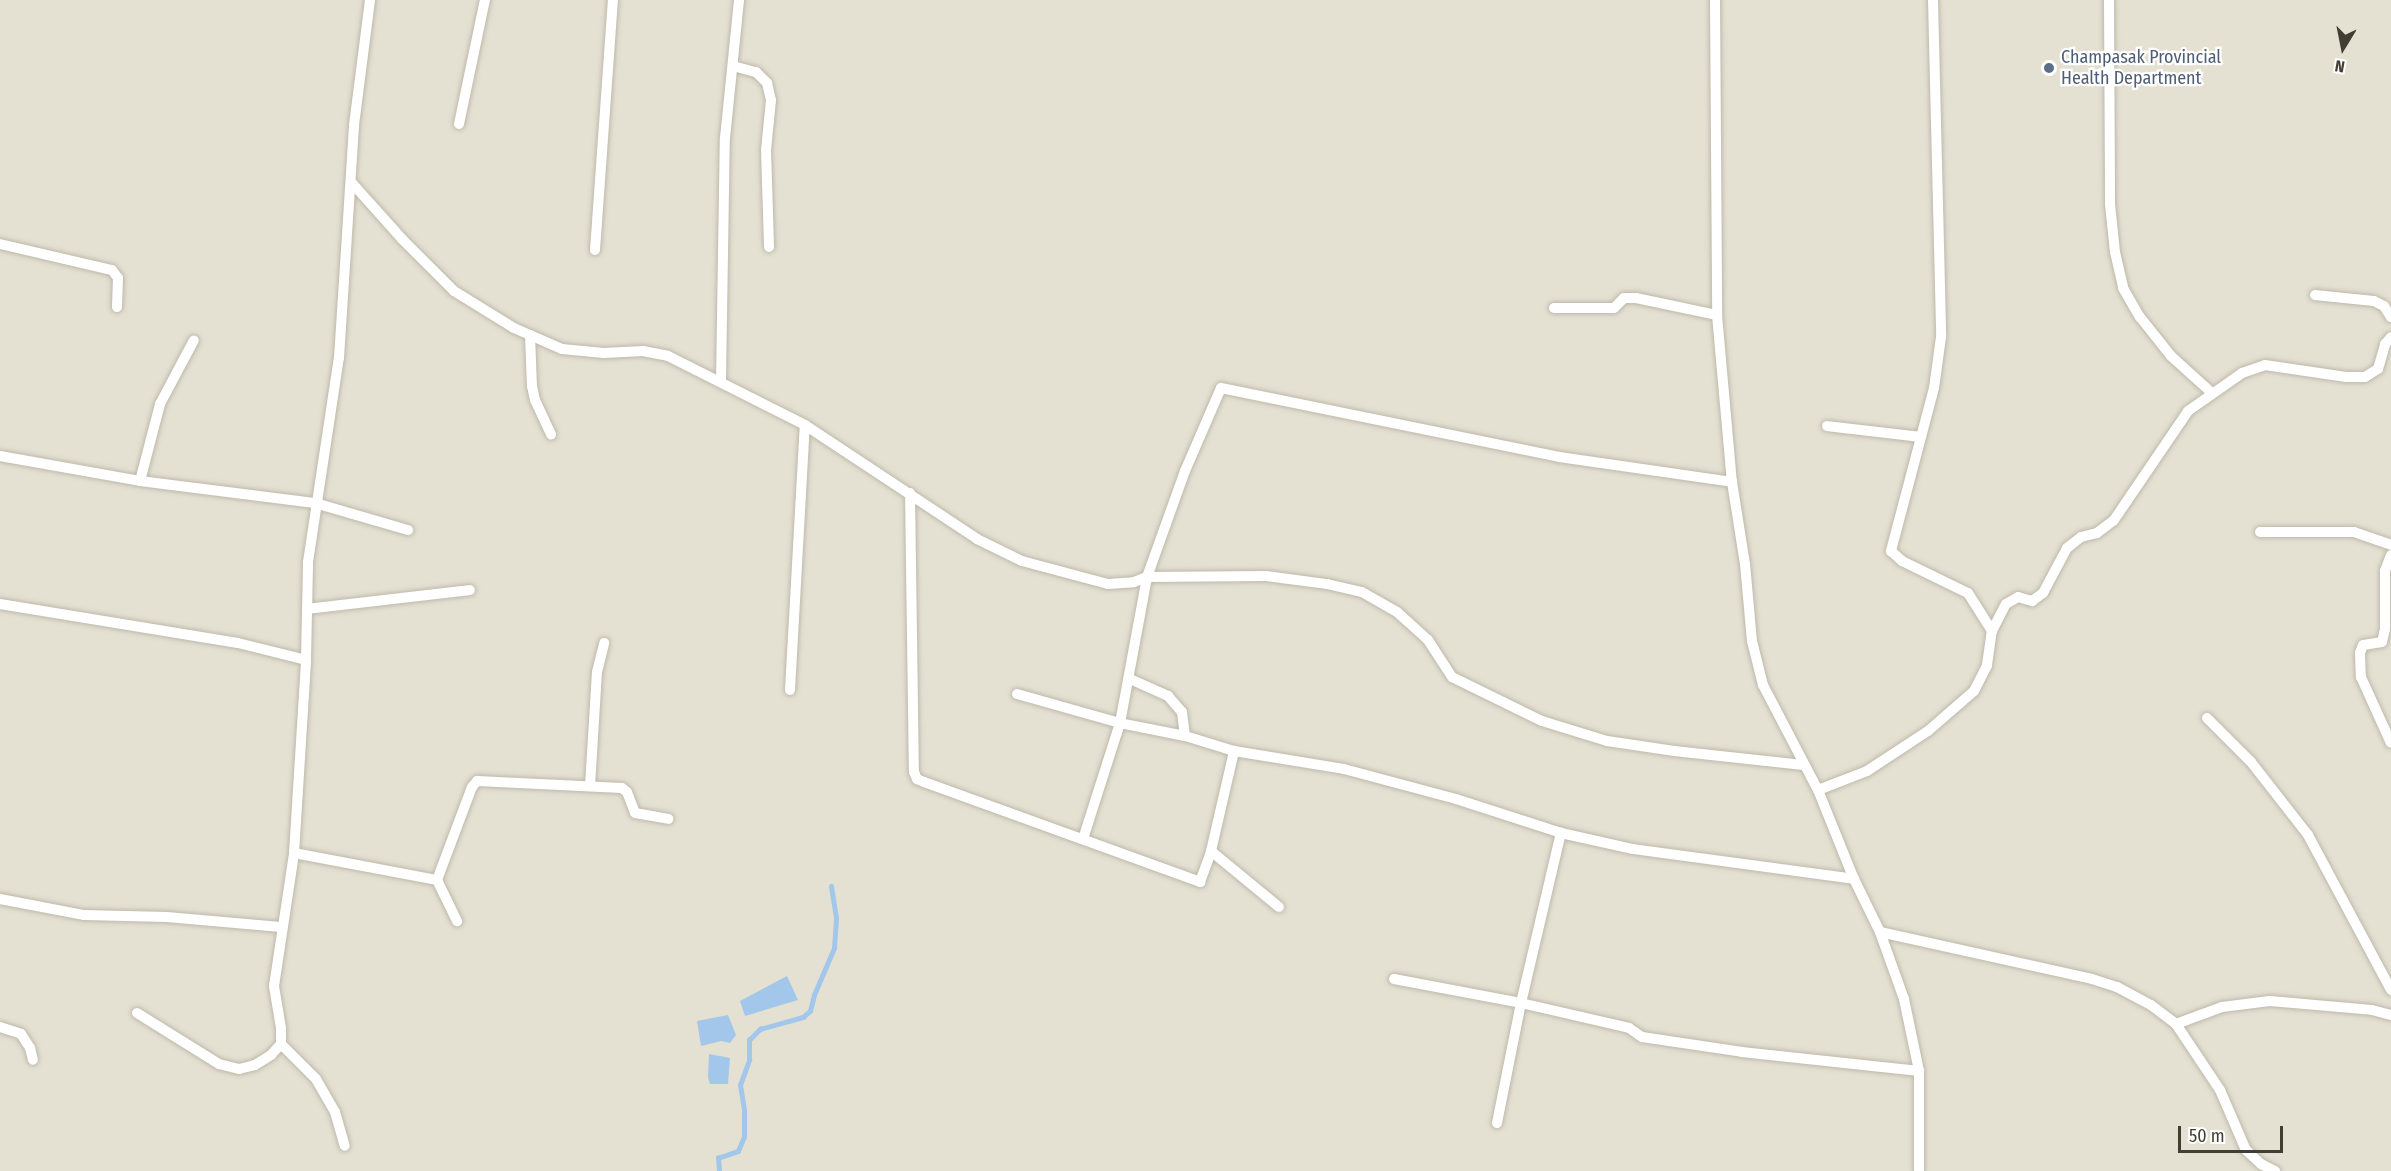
<!DOCTYPE html>
<html>
<head>
<meta charset="utf-8">
<style>
	body { margin:0 }
	#map { position:relative; width:2391px; height:1171px; overflow:hidden; background:#f0eee4; font-family:"Fira Sans Condensed",sans-serif }
	div>[style] { position:absolute }
	.residential>* { inset:0; background:#e4e0d2; transform-origin:0 0 }
	.water>* { inset:0; background:#a3c7ea }
	.stream>* { height:4.5px; margin:-2.25px; padding:0 2.25px; transform-origin:2.25px; border-radius:2.25px; background:#a3c7ea }
	.roads { filter:drop-shadow(0 0 2px #beb9aa) drop-shadow(0 0 2px #beb9aa) }
	.street>* { height:10px; margin:-5px; padding:0 5px; transform-origin:5px; border-radius:5px; background:#fff }
	.dots>* { width:16px; height:16px; translate:-50% -50%; box-sizing:border-box; border:3px solid #fff; border-radius:50% }
	span { translate:-50% -50%; white-space:nowrap; text-align:center; line-height:1.15; -webkit-text-stroke:4.5px #fff; paint-order:stroke }
	.service-label { font-size:18px; color:#4e5e75 }
	.left { translate:0 -50%; text-align:left }
	.north { position:absolute; left:2313px; top:18px; width:60px; height:60px; -webkit-text-stroke:4px #fff; paint-order:stroke; rotate:190deg; font-size:16px; font-weight:700; line-height:24px; text-align:center; color:#423e34 }
	.north::after { content:''; display:block; margin:auto; width:21px; height:27px; background:#423e34; clip-path:polygon(50% 0,100% 100%,50% 72%,0 100%) }
	.scale { position:absolute; left:2178px; top:1126px; width:105px; height:27px; box-sizing:border-box; border:3px solid #423e34; border-top:0; padding-left:8px; font-size:18px; line-height:21px; white-space:nowrap; color:#423e34; -webkit-text-stroke:4px #fff; paint-order:stroke }
</style>
</head>
<body>
<div id="map">
	<div class="residential">
		<div style="left:0;top:0;width:2391px;height:1171px"></div>
	</div>
	<div class="water">
		<div style="clip-path:polygon(787px 976px,798px 1000px,745px 1016px,740px 1001px)"></div>
		<div style="clip-path:polygon(728px 1015px,736px 1035px,730px 1043px,721px 1041px,701px 1046px,697px 1021px)"></div>
		<div style="clip-path:polygon(709px 1054px,730px 1058px,728px 1084px,710px 1084px,708px 1077px)"></div>
	</div>
	<div class="stream">
		<div style="left:719px;top:1171px;width:13px;rotate:-94deg"></div>
		<div style="left:718px;top:1158px;width:21px;rotate:-19deg"></div>
		<div style="left:738px;top:1151px;width:15px;rotate:-67deg"></div>
		<div style="left:744px;top:1137px;width:27px;rotate:-90deg"></div>
		<div style="left:744px;top:1110px;width:25px;rotate:-99deg"></div>
		<div style="left:740px;top:1085px;width:27px;rotate:-70deg"></div>
		<div style="left:749px;top:1060px;width:20px;rotate:-90deg"></div>
		<div style="left:749px;top:1040px;width:16px;rotate:-45deg"></div>
		<div style="left:760px;top:1029px;width:45px;rotate:-15.6deg"></div>
		<div style="left:803px;top:1017px;width:9px;rotate:-41deg"></div>
		<div style="left:810px;top:1011px;width:16px;rotate:-76deg"></div>
		<div style="left:814px;top:995px;width:51px;rotate:-66.9deg"></div>
		<div style="left:834px;top:948px;width:30px;rotate:-86deg"></div>
		<div style="left:836px;top:918px;width:32px;rotate:-99deg"></div>
	</div>
	<div class="roads">
		<div class="street">
			<div style="left:1715px;top:0;width:315px;rotate:89.6deg"></div>
			<div style="left:1717px;top:315px;width:168px;rotate:84.9deg"></div>
			<div style="left:1732px;top:482px;width:83px;rotate:81deg"></div>
			<div style="left:1745px;top:564px;width:77px;rotate:84.8deg"></div>
			<div style="left:1752px;top:641px;width:45px;rotate:76deg"></div>
			<div style="left:1763px;top:685px;width:119px;rotate:62.4deg"></div>
			<div style="left:1818px;top:790px;width:96px;rotate:68deg"></div>
			<div style="left:1854px;top:879px;width:59px;rotate:63.9deg"></div>
			<div style="left:1880px;top:932px;width:71px;rotate:70.3deg"></div>
			<div style="left:1904px;top:999px;width:74px;rotate:78.2deg"></div>
			<div style="left:1919px;top:1071px;width:100px;rotate:90deg"></div>
			<div style="left:1933px;top:0;width:337px;rotate:88.6deg"></div>
			<div style="left:1941px;top:337px;width:51px;rotate:97.8deg"></div>
			<div style="left:1934px;top:388px;width:169px;rotate:104.8deg"></div>
			<div style="left:1891px;top:551px;width:15px;rotate:42deg"></div>
			<div style="left:1902px;top:561px;width:73px;rotate:25.9deg"></div>
			<div style="left:1968px;top:593px;width:45px;rotate:57.7deg"></div>
			<div style="left:2109px;top:0;width:204px;rotate:89.7deg"></div>
			<div style="left:2110px;top:204px;width:48px;rotate:84.1deg"></div>
			<div style="left:2115px;top:252px;width:37px;rotate:77deg"></div>
			<div style="left:2123px;top:288px;width:34px;rotate:60deg"></div>
			<div style="left:2140px;top:317px;width:50px;rotate:51.5deg"></div>
			<div style="left:2171px;top:356px;width:55px;rotate:42.1deg"></div>
			<div style="left:733px;top:66px;width:24px;rotate:15deg"></div>
			<div style="left:756px;top:72px;width:16px;rotate:45deg"></div>
			<div style="left:767px;top:83px;width:17px;rotate:77deg"></div>
			<div style="left:771px;top:100px;width:50px;rotate:95.7deg"></div>
			<div style="left:766px;top:150px;width:97px;rotate:88.2deg"></div>
			<div style="left:459px;top:124px;width:127px;rotate:-78.2deg"></div>
			<div style="left:352px;top:183px;width:75px;rotate:48.2deg"></div>
			<div style="left:402px;top:239px;width:74px;rotate:45deg"></div>
			<div style="left:454px;top:291px;width:70px;rotate:31.7deg"></div>
			<div style="left:514px;top:328px;width:52px;rotate:23.6deg"></div>
			<div style="left:562px;top:349px;width:42px;rotate:5.4deg"></div>
			<div style="left:604px;top:353px;width:39px;rotate:-3deg"></div>
			<div style="left:643px;top:351px;width:25px;rotate:11deg"></div>
			<div style="left:668px;top:356px;width:153px;rotate:26.7deg"></div>
			<div style="left:805px;top:425px;width:206px;rotate:33.5deg"></div>
			<div style="left:977px;top:539px;width:50px;rotate:26.1deg"></div>
			<div style="left:1022px;top:561px;width:89px;rotate:15deg"></div>
			<div style="left:1108px;top:584px;width:26px;rotate:-4deg"></div>
			<div style="left:1134px;top:582px;width:14px;rotate:-21deg"></div>
			<div style="left:1147px;top:577px;width:113px;rotate:-70.3deg"></div>
			<div style="left:1185px;top:471px;width:90px;rotate:-66.6deg"></div>
			<div style="left:1221px;top:388px;width:345px;rotate:11.5deg"></div>
			<div style="left:1559px;top:457px;width:175px;rotate:8.2deg"></div>
			<div style="left:0;top:244px;width:115px;rotate:13.1deg"></div>
			<div style="left:112px;top:270px;width:10px;rotate:53deg"></div>
			<div style="left:118px;top:278px;width:29px;rotate:92deg"></div>
			<div style="left:595px;top:250px;width:251px;rotate:-85.9deg"></div>
			<div style="left:2315px;top:295px;width:59px;rotate:5.8deg"></div>
			<div style="left:2374px;top:301px;width:11px;rotate:27deg"></div>
			<div style="left:2384px;top:306px;width:13px;rotate:58deg"></div>
			<div style="left:1554px;top:308px;width:60px"></div>
			<div style="left:1614px;top:308px;width:14px;rotate:-45deg"></div>
			<div style="left:1624px;top:298px;width:12px"></div>
			<div style="left:1636px;top:298px;width:83px;rotate:11.9deg"></div>
			<div style="left:530px;top:335px;width:51px;rotate:87.8deg"></div>
			<div style="left:532px;top:386px;width:14px;rotate:78deg"></div>
			<div style="left:535px;top:400px;width:38px;rotate:65deg"></div>
			<div style="left:721px;top:381px;width:243px;rotate:-89.1deg"></div>
			<div style="left:725px;top:138px;width:139px;rotate:-84.2deg"></div>
			<div style="left:1827px;top:426px;width:94px;rotate:6.7deg"></div>
			<div style="left:0;top:456px;width:142px;rotate:10.1deg"></div>
			<div style="left:140px;top:481px;width:176px;rotate:7.2deg"></div>
			<div style="left:315px;top:503px;width:97px;rotate:16.2deg"></div>
			<div style="left:140px;top:481px;width:80px;rotate:-75.4deg"></div>
			<div style="left:160px;top:404px;width:72px;rotate:-62deg"></div>
			<div style="left:910px;top:493px;width:279px;rotate:89.2deg"></div>
			<div style="left:914px;top:772px;width:8px;rotate:67deg"></div>
			<div style="left:917px;top:779px;width:8px;rotate:23deg"></div>
			<div style="left:924px;top:782px;width:294px;rotate:19.9deg"></div>
			<div style="left:1200px;top:882px;width:33px;rotate:-70deg"></div>
			<div style="left:1211px;top:851px;width:103px;rotate:-77deg"></div>
			<div style="left:1234px;top:751px;width:111px;rotate:9.3deg"></div>
			<div style="left:1344px;top:769px;width:116px;rotate:15deg"></div>
			<div style="left:1456px;top:799px;width:110px;rotate:17.9deg"></div>
			<div style="left:1561px;top:833px;width:74px;rotate:12.5deg"></div>
			<div style="left:1633px;top:849px;width:223px;rotate:7.7deg"></div>
			<div style="left:2260px;top:532px;width:94px"></div>
			<div style="left:2354px;top:532px;width:39px;rotate:19deg"></div>
			<div style="left:2391px;top:555px;width:17px;rotate:111deg"></div>
			<div style="left:2385px;top:571px;width:58px;rotate:90deg"></div>
			<div style="left:2385px;top:629px;width:13px;rotate:103deg"></div>
			<div style="left:2382px;top:642px;width:19px;rotate:171deg"></div>
			<div style="left:2363px;top:645px;width:9px;rotate:111deg"></div>
			<div style="left:2360px;top:653px;width:24px;rotate:88deg"></div>
			<div style="left:2361px;top:677px;width:72px;rotate:65.6deg"></div>
			<div style="left:0;top:604px;width:241px;rotate:9.3deg"></div>
			<div style="left:238px;top:643px;width:70px;rotate:14deg"></div>
			<div style="left:307px;top:609px;width:164px;rotate:-6.6deg"></div>
			<div style="left:1130px;top:679px;width:42px;rotate:24.1deg"></div>
			<div style="left:1168px;top:696px;width:21px;rotate:49deg"></div>
			<div style="left:1182px;top:712px;width:24px;rotate:83deg"></div>
			<div style="left:790px;top:690px;width:265px;rotate:-86.8deg"></div>
			<div style="left:1017px;top:694px;width:107px;rotate:15.7deg"></div>
			<div style="left:1120px;top:723px;width:122px;rotate:107.7deg"></div>
			<div style="left:2207px;top:718px;width:62px;rotate:45deg"></div>
			<div style="left:2251px;top:762px;width:93px;rotate:52deg"></div>
			<div style="left:2308px;top:835px;width:176px;rotate:61.8deg"></div>
			<div style="left:1234px;top:751px;width:51px;rotate:-163deg"></div>
			<div style="left:1185px;top:736px;width:66px;rotate:-168.7deg"></div>
			<div style="left:1120px;top:723px;width:148px;rotate:-79.5deg"></div>
			<div style="left:1147px;top:577px;width:119px;rotate:-0.5deg"></div>
			<div style="left:1266px;top:576px;width:62px;rotate:7.5deg"></div>
			<div style="left:1327px;top:584px;width:36px;rotate:13deg"></div>
			<div style="left:1362px;top:592px;width:40px;rotate:29.7deg"></div>
			<div style="left:1397px;top:612px;width:42px;rotate:42.1deg"></div>
			<div style="left:1428px;top:640px;width:44px;rotate:57deg"></div>
			<div style="left:1452px;top:677px;width:100px;rotate:26.1deg"></div>
			<div style="left:1542px;top:721px;width:68px;rotate:17.1deg"></div>
			<div style="left:1607px;top:741px;width:68px;rotate:8.5deg"></div>
			<div style="left:1674px;top:751px;width:130px;rotate:6.2deg"></div>
			<div style="left:590px;top:786px;width:114px;rotate:-86.5deg"></div>
			<div style="left:597px;top:672px;width:30px;rotate:-76deg"></div>
			<div style="left:1818px;top:790px;width:53px;rotate:-21.2deg"></div>
			<div style="left:1867px;top:771px;width:73px;rotate:-33.3deg"></div>
			<div style="left:1928px;top:731px;width:61px;rotate:-41deg"></div>
			<div style="left:1974px;top:691px;width:29px;rotate:-63deg"></div>
			<div style="left:1987px;top:665px;width:34px;rotate:-82deg"></div>
			<div style="left:1992px;top:631px;width:30px;rotate:-63deg"></div>
			<div style="left:2006px;top:604px;width:14px;rotate:-30deg"></div>
			<div style="left:2018px;top:597px;width:15px;rotate:16deg"></div>
			<div style="left:2032px;top:601px;width:14px;rotate:-36deg"></div>
			<div style="left:2043px;top:593px;width:51px;rotate:-61.9deg"></div>
			<div style="left:2067px;top:548px;width:18px;rotate:-38deg"></div>
			<div style="left:2081px;top:537px;width:16px;rotate:-14deg"></div>
			<div style="left:2097px;top:533px;width:21px;rotate:-37deg"></div>
			<div style="left:2114px;top:520px;width:132px;rotate:-55.8deg"></div>
			<div style="left:2188px;top:411px;width:66px;rotate:-35.1deg"></div>
			<div style="left:2242px;top:373px;width:24px;rotate:-19deg"></div>
			<div style="left:2265px;top:365px;width:82px;rotate:8.4deg"></div>
			<div style="left:2346px;top:377px;width:19px"></div>
			<div style="left:2365px;top:377px;width:15px;rotate:-32deg"></div>
			<div style="left:2378px;top:369px;width:26px;rotate:-74deg"></div>
			<div style="left:2385px;top:344px;width:9px;rotate:-49deg"></div>
			<div style="left:1211px;top:851px;width:88px;rotate:39.5deg"></div>
			<div style="left:294px;top:853px;width:146px;rotate:10.7deg"></div>
			<div style="left:437px;top:880px;width:99px;rotate:-69.4deg"></div>
			<div style="left:472px;top:787px;width:8px;rotate:-50deg"></div>
			<div style="left:477px;top:781px;width:145px;rotate:2.8deg"></div>
			<div style="left:622px;top:788px;width:6px;rotate:39deg"></div>
			<div style="left:627px;top:792px;width:22px;rotate:69deg"></div>
			<div style="left:635px;top:813px;width:34px;rotate:10deg"></div>
			<div style="left:437px;top:880px;width:46px;rotate:64deg"></div>
			<div style="left:0;top:899px;width:86px;rotate:10.8deg"></div>
			<div style="left:84px;top:915px;width:83px;rotate:1.4deg"></div>
			<div style="left:167px;top:917px;width:114px;rotate:5deg"></div>
			<div style="left:1880px;top:932px;width:217px;rotate:12.5deg"></div>
			<div style="left:2092px;top:979px;width:26px;rotate:18deg"></div>
			<div style="left:2117px;top:987px;width:38px;rotate:28deg"></div>
			<div style="left:2151px;top:1005px;width:31px;rotate:37deg"></div>
			<div style="left:2176px;top:1024px;width:79px;rotate:56.3deg"></div>
			<div style="left:2220px;top:1090px;width:65px;rotate:66.6deg"></div>
			<div style="left:2246px;top:1150px;width:21px;rotate:43deg"></div>
			<div style="left:2261px;top:1164px;width:16px;rotate:27deg"></div>
			<div style="left:1394px;top:979px;width:129px;rotate:10.7deg"></div>
			<div style="left:1521px;top:1003px;width:111px;rotate:13deg"></div>
			<div style="left:1629px;top:1028px;width:16px;rotate:35deg"></div>
			<div style="left:1642px;top:1037px;width:101px;rotate:8.5deg"></div>
			<div style="left:1742px;top:1052px;width:178px;rotate:6.1deg"></div>
			<div style="left:137px;top:1013px;width:97px;rotate:31.9deg"></div>
			<div style="left:219px;top:1064px;width:21px;rotate:14deg"></div>
			<div style="left:239px;top:1069px;width:16px;rotate:-14deg"></div>
			<div style="left:255px;top:1065px;width:19px;rotate:-32deg"></div>
			<div style="left:271px;top:1055px;width:15px;rotate:-48deg"></div>
			<div style="left:281px;top:1044px;width:16px;rotate:-90deg"></div>
			<div style="left:281px;top:1028px;width:43px;rotate:-99.5deg"></div>
			<div style="left:274px;top:986px;width:134px;rotate:-81.4deg"></div>
			<div style="left:294px;top:853px;width:193px;rotate:-86.4deg"></div>
			<div style="left:306px;top:660px;width:98px;rotate:-88.8deg"></div>
			<div style="left:308px;top:562px;width:206px;rotate:-81.4deg"></div>
			<div style="left:339px;top:358px;width:233px;rotate:-86.3deg"></div>
			<div style="left:354px;top:125px;width:126px;rotate:-82.7deg"></div>
			<div style="left:2176px;top:1024px;width:49px;rotate:-20.3deg"></div>
			<div style="left:2222px;top:1007px;width:48px;rotate:-7.1deg"></div>
			<div style="left:2270px;top:1001px;width:102px;rotate:5deg"></div>
			<div style="left:2372px;top:1010px;width:20px;rotate:15deg"></div>
			<div style="left:0;top:1027px;width:22px;rotate:18deg"></div>
			<div style="left:21px;top:1034px;width:17px;rotate:57deg"></div>
			<div style="left:30px;top:1048px;width:12px;rotate:76deg"></div>
			<div style="left:281px;top:1044px;width:49px;rotate:45deg"></div>
			<div style="left:316px;top:1079px;width:38px;rotate:60deg"></div>
			<div style="left:335px;top:1112px;width:35px;rotate:74deg"></div>
			<div style="left:1497px;top:1123px;width:122px;rotate:-78.7deg"></div>
			<div style="left:1521px;top:1003px;width:175px;rotate:-76.8deg"></div>
		</div>
	</div>
	<div class="dots">
		<div style="left:2049px;top:68px;background:#5c6f8a"></div>
	</div>
	<div class="service-label">
		<span class="left" style="left:2061px;top:68px">Champasak Provincial<br>Health Department</span>
	</div>
	<div class="north">N</div>
	<div class="scale">50 m</div>
</div>
</body>
</html>
